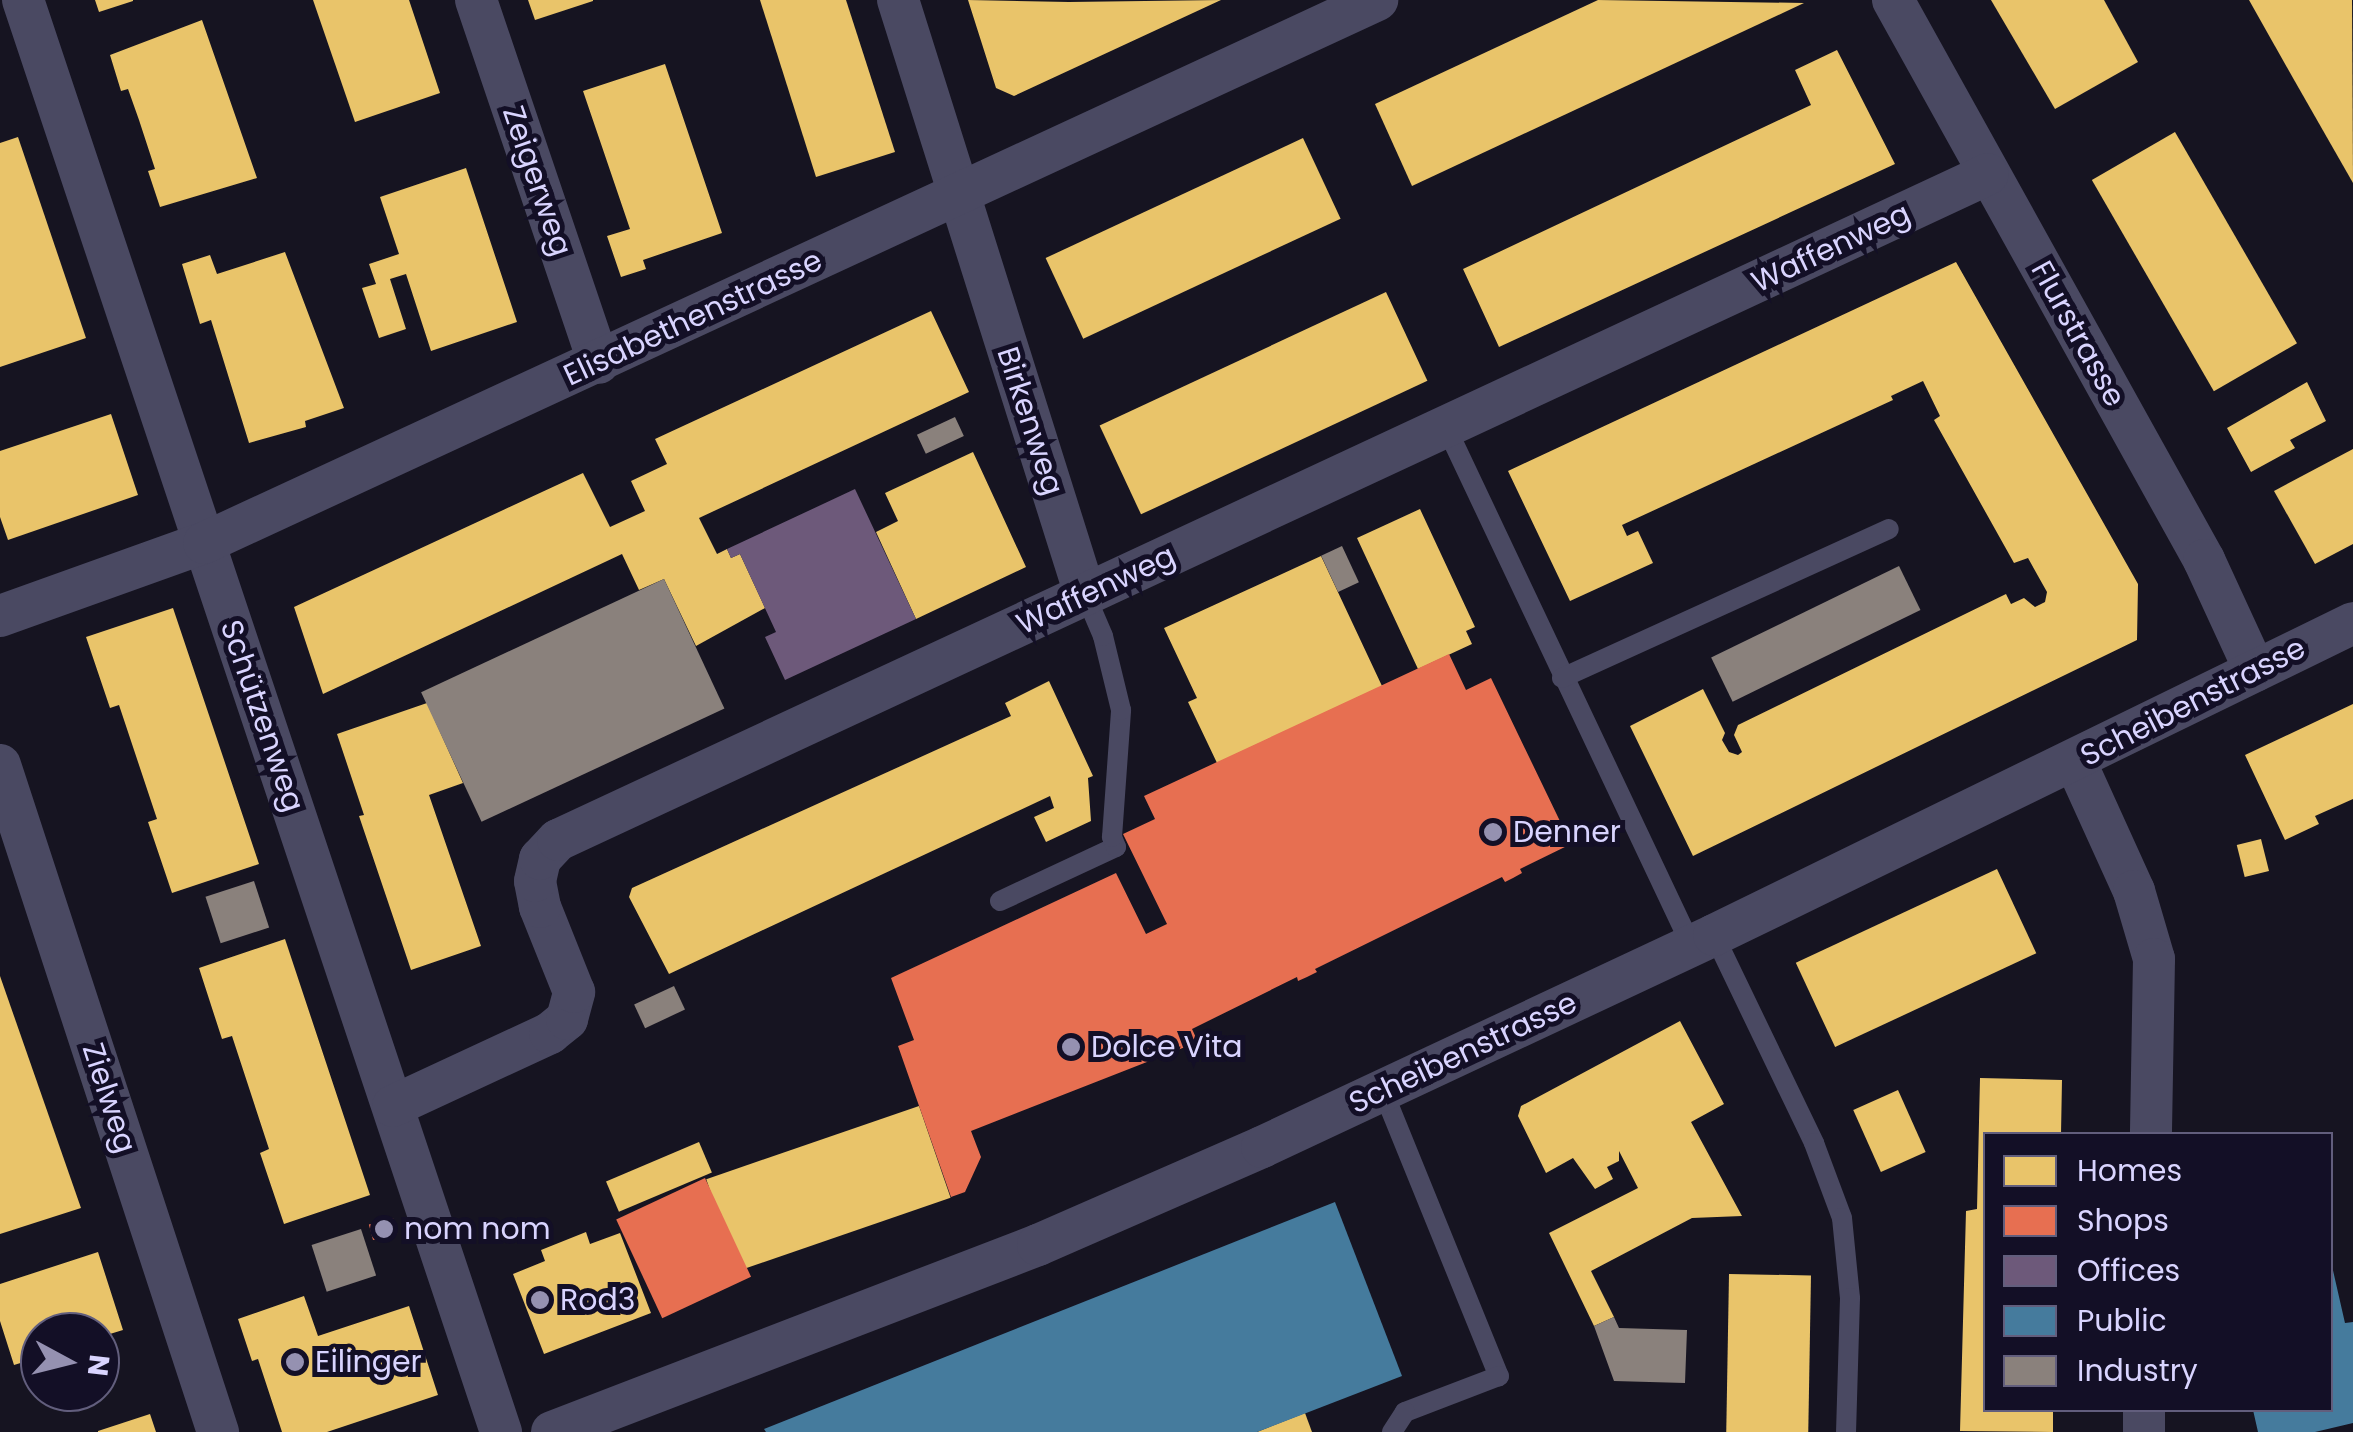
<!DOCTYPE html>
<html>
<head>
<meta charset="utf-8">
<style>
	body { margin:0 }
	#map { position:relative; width:2353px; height:1432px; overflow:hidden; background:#161421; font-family:Poppins,sans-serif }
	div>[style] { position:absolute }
	.homes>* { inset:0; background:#e9c46a; transform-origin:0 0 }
	.shops>* { inset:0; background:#e76f51; transform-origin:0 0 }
	.offices>* { inset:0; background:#6d597a }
	.public>* { inset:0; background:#457b9d }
	.industry>* { inset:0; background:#8a817c; transform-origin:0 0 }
	.lane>* { height:20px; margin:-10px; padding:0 10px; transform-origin:10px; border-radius:10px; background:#4a4962 }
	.street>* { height:42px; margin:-21px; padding:0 21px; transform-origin:21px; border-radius:21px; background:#4a4962 }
	.dots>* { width:28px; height:28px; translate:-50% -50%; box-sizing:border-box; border:5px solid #130f26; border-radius:50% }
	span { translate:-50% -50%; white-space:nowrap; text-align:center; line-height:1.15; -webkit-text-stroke:10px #130f26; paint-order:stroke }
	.street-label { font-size:30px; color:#d9d4ff }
	.poi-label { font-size:30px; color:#d9d4ff }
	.left { translate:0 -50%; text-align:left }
	.legend { position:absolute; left:1983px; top:1132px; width:350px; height:280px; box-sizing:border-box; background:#130f26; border:2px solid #625e7d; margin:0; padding:12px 18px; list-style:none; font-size:30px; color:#d9d4ff }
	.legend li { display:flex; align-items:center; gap:20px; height:50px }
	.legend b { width:50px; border:2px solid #625e7d }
	.north { position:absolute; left:20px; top:1312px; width:100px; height:100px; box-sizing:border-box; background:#130f26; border:2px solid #625e7d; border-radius:50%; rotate:97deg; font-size:28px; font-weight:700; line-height:40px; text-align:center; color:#d9d4ff }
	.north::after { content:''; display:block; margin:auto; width:35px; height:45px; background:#9591b1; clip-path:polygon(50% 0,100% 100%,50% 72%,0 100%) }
</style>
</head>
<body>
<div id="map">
	<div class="homes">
		<div style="clip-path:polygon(95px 0,133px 0,133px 1px,99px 12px)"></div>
		<div style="clip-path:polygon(313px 0,409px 0,440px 93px,355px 122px)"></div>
		<div style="clip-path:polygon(528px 0,593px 0,593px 1px,535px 20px)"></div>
		<div style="clip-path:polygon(760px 0,846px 0,895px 152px,816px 177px)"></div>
		<div style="clip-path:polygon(968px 0,1069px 2px,1221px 0,1014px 96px,996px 88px)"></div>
		<div style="clip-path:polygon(1598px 0,1804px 3px,1412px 186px,1375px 104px)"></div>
		<div style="clip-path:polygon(1991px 0,2104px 0,2138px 62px,2055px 109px)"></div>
		<div style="clip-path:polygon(2249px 0,2352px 0,2353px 183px,2293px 78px)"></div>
		<div style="clip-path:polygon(202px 20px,257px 178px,160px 207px,148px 171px,155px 169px,139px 120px,128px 89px,121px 91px,110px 55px)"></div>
		<div style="clip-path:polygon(1837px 50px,1895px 164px,1499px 347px,1463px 269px,1811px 105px,1795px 70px)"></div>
		<div style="clip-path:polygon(665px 64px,722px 233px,643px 260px,646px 269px,621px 277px,607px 236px,630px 229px,583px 91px)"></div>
		<div style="left:2175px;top:132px;width:244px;height:96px;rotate:60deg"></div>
		<div style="clip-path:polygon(18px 137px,86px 338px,0 367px,0 143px)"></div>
		<div style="left:1303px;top:138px;width:89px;height:284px;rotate:65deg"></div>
		<div style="clip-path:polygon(466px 168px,517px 322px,431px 351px,406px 274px,390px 279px,406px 329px,379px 338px,362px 288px,376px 284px,369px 264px,399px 254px,380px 197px)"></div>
		<div style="clip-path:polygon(285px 252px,344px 408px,305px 421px,306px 427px,249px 443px,211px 320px,200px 324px,182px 264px,210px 255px,217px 274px)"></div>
		<div style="clip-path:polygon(1956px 262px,2138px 584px,2137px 640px,1693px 856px,1630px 726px,1703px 689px,1725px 733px,1722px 740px,1729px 752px,1738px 755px,1742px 752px,1734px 735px,1738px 725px,2006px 594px,2011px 604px,2024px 598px,2035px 607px,2045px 602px,2047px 592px,2028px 558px,2014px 563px,1934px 420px,1940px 416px,1923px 381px,1891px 396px,1893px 400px,1622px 525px,1627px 536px,1638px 531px,1653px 563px,1570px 601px,1508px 471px)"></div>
		<div style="left:1386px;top:292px;width:98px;height:316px;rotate:65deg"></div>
		<div style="clip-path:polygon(931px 311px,969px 392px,699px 518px,717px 554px,727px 549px,731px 558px,740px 554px,765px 608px,696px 646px,664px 579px,639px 590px,622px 554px,323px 694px,294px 607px,583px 473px,610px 527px,645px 511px,631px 481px,667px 464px,655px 439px)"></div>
		<div style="clip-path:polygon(2307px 382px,2326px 421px,2290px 440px,2295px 448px,2251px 472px,2227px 428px)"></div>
		<div style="clip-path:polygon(111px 414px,138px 495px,8px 540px,0 517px,0 451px)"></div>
		<div style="clip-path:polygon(2353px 449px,2353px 544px,2315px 564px,2274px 491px)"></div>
		<div style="clip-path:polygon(973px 452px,1026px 567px,916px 619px,876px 532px,898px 521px,885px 493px)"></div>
		<div style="clip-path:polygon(1420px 509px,1475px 627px,1466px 631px,1472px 644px,1418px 669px,1357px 538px)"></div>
		<div style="clip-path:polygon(1321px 556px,1382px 686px,1217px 763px,1188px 702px,1197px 698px,1164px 628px)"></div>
		<div style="clip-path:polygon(173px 608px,259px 864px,172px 893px,148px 822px,157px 819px,119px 705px,110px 708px,86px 637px)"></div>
		<div style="clip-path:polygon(1049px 681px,1093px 776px,1088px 778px,1091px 821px,1046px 842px,1034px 817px,1054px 808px,1050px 796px,669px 974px,629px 897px,632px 888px,1011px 716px,1005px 703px)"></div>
		<div style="clip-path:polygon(427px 703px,463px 783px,429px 795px,481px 946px,411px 970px,359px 816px,364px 815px,337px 734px)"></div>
		<div style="clip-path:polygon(2353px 704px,2353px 799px,2315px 816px,2319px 824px,2285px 840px,2245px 755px)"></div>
		<div style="left:2261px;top:839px;width:33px;height:25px;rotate:76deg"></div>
		<div style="left:1997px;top:869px;width:93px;height:222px;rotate:65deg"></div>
		<div style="clip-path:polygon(285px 939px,370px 1195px,284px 1224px,260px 1153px,269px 1149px,232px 1036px,222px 1039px,199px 968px)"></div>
		<div style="clip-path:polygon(0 976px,81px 1208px,0 1234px)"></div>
		<div style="clip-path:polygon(1680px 1021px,1724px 1104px,1691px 1122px,1742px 1216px,1692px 1218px,1591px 1271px,1614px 1317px,1594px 1326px,1549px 1233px,1638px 1188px,1619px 1151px,1619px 1161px,1607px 1167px,1613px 1179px,1595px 1189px,1573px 1158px,1546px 1173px,1518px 1116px,1521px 1106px)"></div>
		<div style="clip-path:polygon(1980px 1078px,2062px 1080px,2061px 1134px,1986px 1134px,1986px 1410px,2053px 1410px,2053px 1432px,1960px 1431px,1966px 1211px,1977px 1209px)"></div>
		<div style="left:1898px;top:1090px;width:68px;height:49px;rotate:66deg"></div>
		<div style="left:919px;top:1106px;width:97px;height:225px;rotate:71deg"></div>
		<div style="left:699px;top:1142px;width:33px;height:101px;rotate:67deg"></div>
		<div style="clip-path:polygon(586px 1232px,590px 1244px,620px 1233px,651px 1313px,544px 1354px,513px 1274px,545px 1261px,541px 1250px)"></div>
		<div style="clip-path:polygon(98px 1252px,123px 1330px,100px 1337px,100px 1332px,40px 1332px,40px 1357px,14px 1365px,0 1321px,0 1284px)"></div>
		<div style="left:1729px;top:1274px;width:82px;height:158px;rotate:1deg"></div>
		<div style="clip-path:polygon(304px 1296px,318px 1336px,409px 1306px,438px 1395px,327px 1432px,282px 1432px,258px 1359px,252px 1361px,238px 1319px)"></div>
		<div style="clip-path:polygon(1305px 1413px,1312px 1432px,1257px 1432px)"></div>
		<div style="clip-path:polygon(150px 1414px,156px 1432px,98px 1432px,98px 1431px)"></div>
	</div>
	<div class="shops">
		<div style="clip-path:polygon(1449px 654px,1466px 690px,1491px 678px,1571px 844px,1520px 869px,1522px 873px,1513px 878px,1505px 882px,1502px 877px,1315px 969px,1317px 972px,1307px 977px,1298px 981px,1297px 977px,1192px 1029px,1198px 1042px,971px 1131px,981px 1157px,965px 1192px,951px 1197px,898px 1046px,914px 1040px,891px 978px,1116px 873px,1146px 934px,1167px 924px,1123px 834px,1155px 819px,1144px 796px)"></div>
		<div style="left:705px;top:1178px;width:109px;height:98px;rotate:65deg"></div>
		<div style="left:393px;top:1218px;width:16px;height:25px;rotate:75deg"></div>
	</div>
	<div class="offices">
		<div style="clip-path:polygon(855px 489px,916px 619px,785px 680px,765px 637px,776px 632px,740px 554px,731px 558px,727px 549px)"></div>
	</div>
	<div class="public">
		<div style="clip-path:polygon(1335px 1202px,1402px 1376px,1257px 1432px,766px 1432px,764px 1429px)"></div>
		<div style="clip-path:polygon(2332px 1266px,2345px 1323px,2353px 1322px,2353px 1423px,2315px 1432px,2258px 1432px,2253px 1410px,2330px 1410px)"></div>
	</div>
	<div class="industry">
		<div style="left:955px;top:417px;width:21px;height:42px;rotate:65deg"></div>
		<div style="left:1342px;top:546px;width:40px;height:23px;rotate:65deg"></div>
		<div style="left:1899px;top:566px;width:49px;height:209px;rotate:64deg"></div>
		<div style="left:664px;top:579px;width:143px;height:268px;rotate:65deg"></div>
		<div style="left:254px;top:881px;width:49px;height:51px;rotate:72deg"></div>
		<div style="left:674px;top:986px;width:26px;height:44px;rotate:65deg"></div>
		<div style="left:361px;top:1229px;width:49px;height:52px;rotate:72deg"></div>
		<div style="clip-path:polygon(1614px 1317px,1619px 1328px,1687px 1330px,1685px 1383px,1614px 1381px,1594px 1326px)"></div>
	</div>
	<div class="lane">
		<div style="left:1447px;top:429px;width:571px;rotate:64.69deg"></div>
		<div style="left:1562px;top:678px;width:359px;rotate:-24.5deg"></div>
		<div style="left:1000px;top:901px;width:128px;rotate:-25deg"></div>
		<div style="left:1116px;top:847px;width:11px;rotate:-112deg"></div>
		<div style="left:1112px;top:837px;width:127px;rotate:-85.9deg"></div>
		<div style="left:1121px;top:710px;width:76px;rotate:-103.7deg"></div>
		<div style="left:1103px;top:636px;width:46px;rotate:-113.2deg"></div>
		<div style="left:1714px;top:935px;width:231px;rotate:64.3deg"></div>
		<div style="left:1814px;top:1143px;width:80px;rotate:69.5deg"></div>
		<div style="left:1842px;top:1218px;width:80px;rotate:84.3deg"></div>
		<div style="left:1850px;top:1298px;width:134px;rotate:91.7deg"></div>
		<div style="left:1383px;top:1091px;width:308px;rotate:67.9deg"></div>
		<div style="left:1499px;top:1376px;width:101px;rotate:159deg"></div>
		<div style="left:1405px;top:1412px;width:24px;rotate:123deg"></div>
	</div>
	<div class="street">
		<div style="left:23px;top:0;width:1510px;rotate:71.54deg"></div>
		<div style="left:476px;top:0;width:383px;rotate:71.3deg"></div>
		<div style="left:898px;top:0;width:623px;rotate:72.53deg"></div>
		<div style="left:1893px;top:0;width:641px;rotate:60.95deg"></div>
		<div style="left:2204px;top:560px;width:122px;rotate:65.3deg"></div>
		<div style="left:0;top:616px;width:217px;rotate:-19.7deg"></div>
		<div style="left:204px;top:543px;width:1293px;rotate:-24.84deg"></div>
		<div style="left:2075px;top:761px;width:143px;rotate:65.6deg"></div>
		<div style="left:2134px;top:891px;width:71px;rotate:73.6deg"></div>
		<div style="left:2154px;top:959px;width:175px;rotate:91deg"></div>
		<div style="left:0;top:765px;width:702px;rotate:71.9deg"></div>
		<div style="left:393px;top:1106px;width:173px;rotate:-24.9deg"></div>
		<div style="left:550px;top:1033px;width:22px;rotate:-39deg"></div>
		<div style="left:567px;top:1019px;width:28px;rotate:-75deg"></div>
		<div style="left:574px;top:992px;width:92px;rotate:-111.8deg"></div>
		<div style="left:540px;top:907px;width:26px;rotate:-101deg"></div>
		<div style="left:535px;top:881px;width:23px;rotate:-77deg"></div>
		<div style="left:540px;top:859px;width:26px;rotate:-47deg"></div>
		<div style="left:558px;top:840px;width:1577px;rotate:-24.97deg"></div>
		<div style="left:552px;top:1432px;width:521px;rotate:-21.05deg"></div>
		<div style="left:1038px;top:1245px;width:244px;rotate:-23.6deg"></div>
		<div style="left:1262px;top:1147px;width:499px;rotate:-25.1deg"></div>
		<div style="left:1714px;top:935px;width:711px;rotate:-26.02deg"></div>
		<div style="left:2144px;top:1432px;width:22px;rotate:-90deg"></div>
	</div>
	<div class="dots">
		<div style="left:1493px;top:832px;background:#9591b1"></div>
		<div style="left:1071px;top:1047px;background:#9591b1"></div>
		<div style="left:384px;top:1229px;background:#9591b1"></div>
		<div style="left:540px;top:1300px;background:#9591b1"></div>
		<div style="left:295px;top:1362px;background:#9591b1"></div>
	</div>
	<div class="street-label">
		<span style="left:537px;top:181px;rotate:71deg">Zeigerweg</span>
		<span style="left:1831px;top:248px;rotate:-25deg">Waffenweg</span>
		<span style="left:693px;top:318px;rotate:-25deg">Elisabethenstrasse</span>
		<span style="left:2078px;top:334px;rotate:61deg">Flurstrasse</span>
		<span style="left:1030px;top:421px;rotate:72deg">Birkenweg</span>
		<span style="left:1096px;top:590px;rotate:-25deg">Waffenweg</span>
		<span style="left:2193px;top:702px;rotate:-27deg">Scheibenstrasse</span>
		<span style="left:262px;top:716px;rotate:71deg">Schützenweg</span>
		<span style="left:1463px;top:1053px;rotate:-25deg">Scheibenstrasse</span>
		<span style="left:109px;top:1098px;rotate:72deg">Zielweg</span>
	</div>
	<div class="poi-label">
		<span class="left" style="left:1513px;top:832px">Denner</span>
		<span class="left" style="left:1091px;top:1047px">Dolce Vita</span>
		<span class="left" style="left:404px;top:1229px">nom nom</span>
		<span class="left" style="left:560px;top:1300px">Rod3</span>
		<span class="left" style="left:315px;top:1362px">Eilinger</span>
	</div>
	<ul class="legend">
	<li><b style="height:28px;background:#e9c46a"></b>Homes</li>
	<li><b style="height:28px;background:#e76f51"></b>Shops</li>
	<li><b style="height:28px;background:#6d597a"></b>Offices</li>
	<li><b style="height:28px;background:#457b9d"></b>Public</li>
	<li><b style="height:28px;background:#8a817c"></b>Industry</li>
	</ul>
	<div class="north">N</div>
</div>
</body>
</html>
